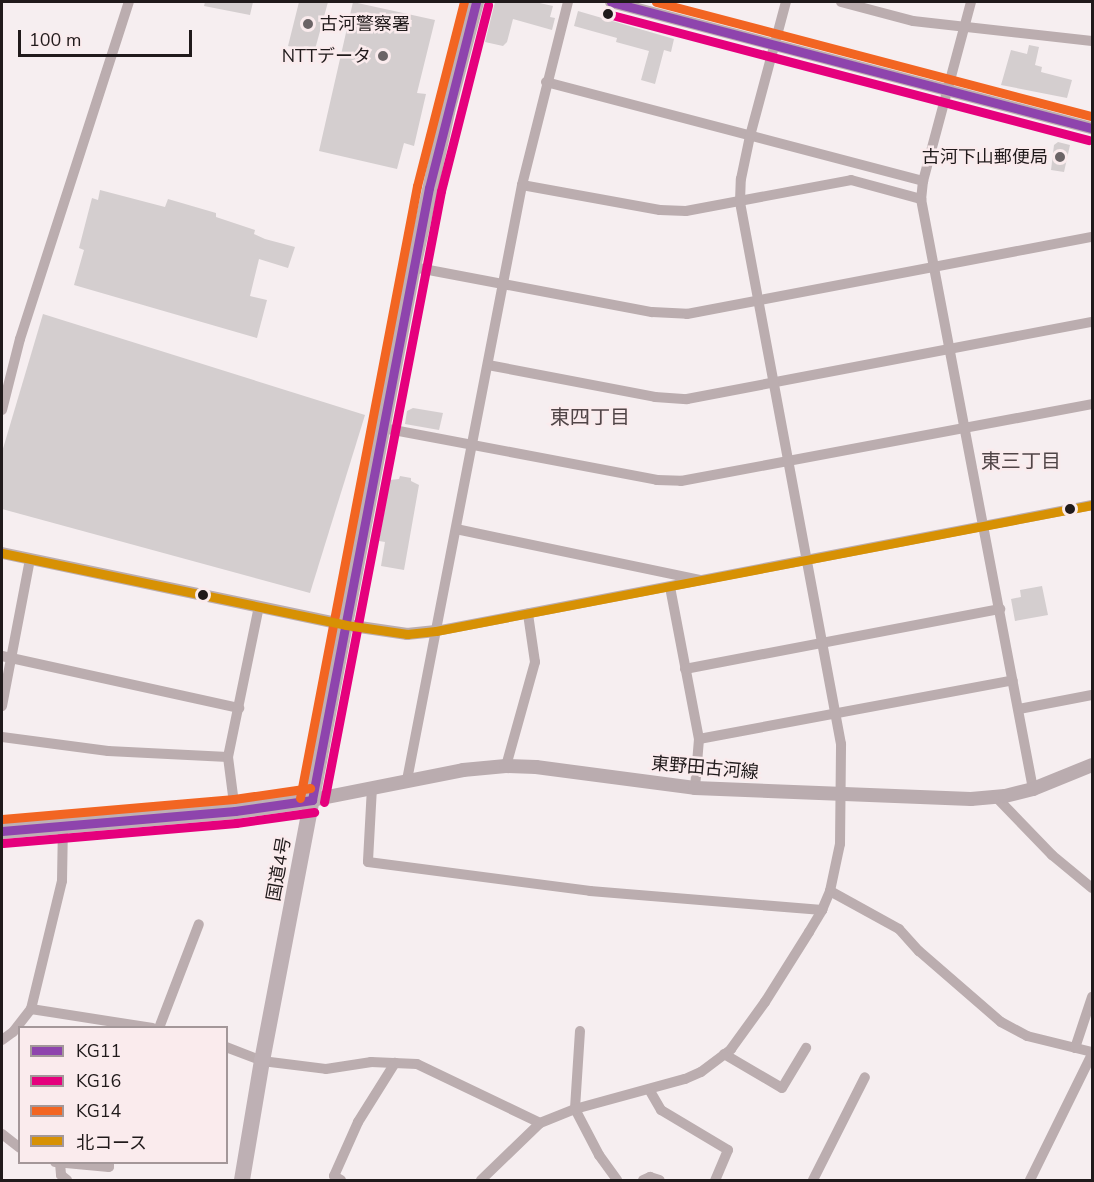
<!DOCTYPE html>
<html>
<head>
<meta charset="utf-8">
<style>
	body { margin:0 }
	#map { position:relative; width:1094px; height:1182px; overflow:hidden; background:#f6eef0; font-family:"Nunito Sans","Noto Sans JP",sans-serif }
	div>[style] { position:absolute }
	.building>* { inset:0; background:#d4cecf }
	.minor>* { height:10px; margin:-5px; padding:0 5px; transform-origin:5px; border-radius:5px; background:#bbadaf }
	.tertiary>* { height:12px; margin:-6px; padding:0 6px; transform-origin:6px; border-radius:6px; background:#bbadaf }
	.secondary>* { height:14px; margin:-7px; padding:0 7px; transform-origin:7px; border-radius:7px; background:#baacaf }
	.trunk>* { height:16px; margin:-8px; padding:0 8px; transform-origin:8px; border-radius:8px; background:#beb0b4 }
	.bus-1>* { height:9px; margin:-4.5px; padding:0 4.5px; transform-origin:4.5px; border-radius:4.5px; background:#8e44ad }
	.bus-2>* { height:9px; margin:-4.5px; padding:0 4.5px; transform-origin:4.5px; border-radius:4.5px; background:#e5007d }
	.bus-3>* { height:9px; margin:-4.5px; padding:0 4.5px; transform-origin:4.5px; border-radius:4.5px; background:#f26522 }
	.bus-4>* { height:9px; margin:-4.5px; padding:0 4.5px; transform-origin:4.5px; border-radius:4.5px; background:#d79104 }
	.dots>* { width:16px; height:16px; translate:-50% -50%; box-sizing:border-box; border:3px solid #faebed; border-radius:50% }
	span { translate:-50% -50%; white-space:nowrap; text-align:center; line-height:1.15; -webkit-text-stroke:5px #faebed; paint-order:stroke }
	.poi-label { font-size:18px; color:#201a1b }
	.left { translate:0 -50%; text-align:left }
	.right { translate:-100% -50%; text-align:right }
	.street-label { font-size:18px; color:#201a1b }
	.neighbourhood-label { font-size:20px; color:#514547 }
	.frame { position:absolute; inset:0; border:3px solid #201a1b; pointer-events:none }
	.legend { position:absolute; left:18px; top:1026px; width:210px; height:138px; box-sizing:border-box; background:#faebed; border:2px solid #a39799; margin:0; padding:8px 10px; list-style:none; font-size:18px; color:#201a1b }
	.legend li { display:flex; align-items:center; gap:12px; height:30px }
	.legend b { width:30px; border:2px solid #a39799 }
	.scale { position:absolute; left:18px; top:30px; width:174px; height:27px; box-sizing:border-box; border:3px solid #201a1b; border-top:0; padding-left:8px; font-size:18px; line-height:21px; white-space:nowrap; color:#201a1b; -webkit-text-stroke:4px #faebed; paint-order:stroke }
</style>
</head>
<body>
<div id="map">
	<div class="building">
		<div style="clip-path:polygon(205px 2px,253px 2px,250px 15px,204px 6px)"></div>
		<div style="clip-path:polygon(299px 2px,328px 2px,314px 53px,288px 46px)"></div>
		<div style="clip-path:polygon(353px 2px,435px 20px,417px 93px,426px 94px,414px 146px,404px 143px,397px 169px,319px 151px)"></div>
		<div style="clip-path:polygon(495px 2px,535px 2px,553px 6px,550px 17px,555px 18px,552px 30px,513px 19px,507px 42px,503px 46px,485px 42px)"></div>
		<div style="clip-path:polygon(578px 11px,674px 39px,671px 52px,664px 50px,655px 84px,641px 80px,649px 51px,616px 42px,617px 38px,574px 26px)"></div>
		<div style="clip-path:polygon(1029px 45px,1039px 47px,1035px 65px,1042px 67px,1041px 72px,1072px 80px,1067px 98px,1001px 85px,1011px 50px,1027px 54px)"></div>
		<div style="clip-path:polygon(1058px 142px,1070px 145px,1064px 172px,1051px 170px,1054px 145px)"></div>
		<div style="clip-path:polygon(100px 190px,165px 207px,168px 199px,216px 213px,216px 217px,255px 230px,254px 234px,265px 239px,295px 247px,288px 268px,259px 259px,250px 296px,267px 300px,257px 338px,74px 285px,84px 250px,79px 248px,92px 198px,98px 200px)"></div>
		<div style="clip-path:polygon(43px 314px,365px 415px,310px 593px,2px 509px,2px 452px)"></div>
		<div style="clip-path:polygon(413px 408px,443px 413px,439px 430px,405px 424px,407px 411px)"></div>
		<div style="clip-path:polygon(400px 476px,411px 478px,411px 481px,419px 485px,404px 570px,381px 566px,385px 542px,379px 541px,390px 480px,399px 479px)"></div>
		<div style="clip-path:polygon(1042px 586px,1048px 615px,1015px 621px,1011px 599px,1021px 597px,1020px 590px)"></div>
	</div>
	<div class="minor">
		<div style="left:841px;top:2px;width:74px;rotate:14.8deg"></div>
		<div style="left:913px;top:21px;width:180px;rotate:6.4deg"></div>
		<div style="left:971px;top:2px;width:185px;rotate:105deg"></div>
		<div style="left:923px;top:181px;width:18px;rotate:96deg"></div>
		<div style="left:921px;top:199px;width:601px;rotate:79.25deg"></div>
		<div style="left:546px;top:82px;width:390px;rotate:14.7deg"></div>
		<div style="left:522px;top:185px;width:140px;rotate:10.3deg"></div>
		<div style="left:660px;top:210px;width:26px;rotate:2deg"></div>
		<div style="left:686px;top:211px;width:168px;rotate:-10.6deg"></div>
		<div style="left:851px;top:180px;width:73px;rotate:15.2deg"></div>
		<div style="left:413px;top:267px;width:243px;rotate:10.7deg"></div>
		<div style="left:652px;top:312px;width:35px;rotate:3deg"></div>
		<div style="left:687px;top:314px;width:412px;rotate:-10.8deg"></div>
		<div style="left:488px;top:365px;width:170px;rotate:10.8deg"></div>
		<div style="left:655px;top:397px;width:32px;rotate:4deg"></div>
		<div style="left:687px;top:399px;width:412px;rotate:-10.8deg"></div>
		<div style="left:2px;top:410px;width:73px;rotate:-75.8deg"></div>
		<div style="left:20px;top:339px;width:354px;rotate:-72.1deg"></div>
		<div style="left:383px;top:428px;width:279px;rotate:10.7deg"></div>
		<div style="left:657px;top:480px;width:24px;rotate:2deg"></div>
		<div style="left:681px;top:481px;width:418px;rotate:-10.6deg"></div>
		<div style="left:456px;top:529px;width:249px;rotate:11.8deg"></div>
		<div style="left:670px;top:587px;width:155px;rotate:79.2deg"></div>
		<div style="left:699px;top:739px;width:49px;rotate:94.7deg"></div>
		<div style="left:436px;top:631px;width:668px;rotate:-10.87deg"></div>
		<div style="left:2px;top:656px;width:243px;rotate:12.4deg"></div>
		<div style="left:685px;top:669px;width:321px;rotate:-10.8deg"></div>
		<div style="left:2px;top:706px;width:150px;rotate:-79.2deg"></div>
		<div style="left:1019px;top:709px;width:74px;rotate:-10.9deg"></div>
		<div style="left:2px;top:737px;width:107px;rotate:7.5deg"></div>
		<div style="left:108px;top:751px;width:120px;rotate:2.9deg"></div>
		<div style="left:699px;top:739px;width:319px;rotate:-10.6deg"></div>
		<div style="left:506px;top:766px;width:108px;rotate:-74.4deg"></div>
		<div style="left:535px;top:662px;width:49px;rotate:-98.3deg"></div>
		<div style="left:407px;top:780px;width:606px;rotate:-79.06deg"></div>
		<div style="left:522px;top:185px;width:189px;rotate:-75.9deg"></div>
		<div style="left:372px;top:787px;width:75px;rotate:93.1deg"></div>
		<div style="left:368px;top:862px;width:224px;rotate:7.4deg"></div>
		<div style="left:590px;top:891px;width:233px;rotate:4.7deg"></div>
		<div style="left:996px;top:797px;width:81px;rotate:46deg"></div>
		<div style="left:1052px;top:855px;width:52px;rotate:39.5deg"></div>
		<div style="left:235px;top:811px;width:54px;rotate:-97.4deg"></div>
		<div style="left:228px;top:757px;width:154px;rotate:-78.4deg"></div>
		<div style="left:830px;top:891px;width:79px;rotate:28.8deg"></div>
		<div style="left:899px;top:929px;width:30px;rotate:48deg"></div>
		<div style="left:919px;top:951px;width:108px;rotate:40.9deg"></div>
		<div style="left:1001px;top:1022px;width:30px;rotate:28deg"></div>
		<div style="left:1027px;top:1036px;width:67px;rotate:13.8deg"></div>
		<div style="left:31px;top:1009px;width:123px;rotate:8.9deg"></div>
		<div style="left:159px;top:1028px;width:111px;rotate:-69deg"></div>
		<div style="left:580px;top:1031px;width:78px;rotate:93.7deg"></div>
		<div style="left:575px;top:1109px;width:52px;rotate:62.4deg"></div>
		<div style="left:599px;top:1155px;width:31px;rotate:54deg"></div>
		<div style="left:2px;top:1040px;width:14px;rotate:-36deg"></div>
		<div style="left:13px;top:1032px;width:29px;rotate:-52deg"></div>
		<div style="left:31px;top:1009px;width:132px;rotate:-76.4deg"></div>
		<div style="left:62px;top:881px;width:55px;rotate:-89deg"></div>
		<div style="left:226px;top:1047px;width:39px;rotate:21deg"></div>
		<div style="left:262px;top:1061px;width:64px;rotate:7.1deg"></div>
		<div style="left:326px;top:1069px;width:46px;rotate:-8.8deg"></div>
		<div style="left:371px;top:1062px;width:46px;rotate:2.5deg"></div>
		<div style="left:417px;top:1064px;width:136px;rotate:25.6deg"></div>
		<div style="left:1075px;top:1048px;width:54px;rotate:-71.6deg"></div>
		<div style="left:724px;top:1054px;width:67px;rotate:30.4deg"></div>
		<div style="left:782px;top:1088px;width:47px;rotate:-59deg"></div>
		<div style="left:650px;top:1091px;width:22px;rotate:60deg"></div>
		<div style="left:661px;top:1110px;width:78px;rotate:30.8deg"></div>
		<div style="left:728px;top:1150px;width:33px;rotate:113deg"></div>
		<div style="left:2px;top:1134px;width:23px;rotate:38deg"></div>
		<div style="left:55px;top:1162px;width:54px;rotate:5.3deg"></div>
		<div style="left:109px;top:1167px;width:5px;rotate:-90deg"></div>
		<div style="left:60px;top:1163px;width:12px;rotate:85deg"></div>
		<div style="left:61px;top:1175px;width:8px;rotate:40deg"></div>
		<div style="left:341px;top:1180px;width:8px;rotate:-150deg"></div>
		<div style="left:334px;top:1176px;width:59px;rotate:-66deg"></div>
		<div style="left:358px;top:1122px;width:70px;rotate:-57.9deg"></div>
		<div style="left:481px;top:1180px;width:82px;rotate:-44deg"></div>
		<div style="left:540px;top:1123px;width:38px;rotate:-22deg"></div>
		<div style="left:575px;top:1109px;width:114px;rotate:-15.3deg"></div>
		<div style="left:685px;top:1079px;width:17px;rotate:-24deg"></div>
		<div style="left:701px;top:1072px;width:38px;rotate:-37deg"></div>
		<div style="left:731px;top:1049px;width:58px;rotate:-54.1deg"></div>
		<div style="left:765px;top:1002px;width:83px;rotate:-57.8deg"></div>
		<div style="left:809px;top:932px;width:26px;rotate:-59deg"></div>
		<div style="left:822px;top:910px;width:21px;rotate:-67deg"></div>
		<div style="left:830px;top:891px;width:48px;rotate:-78deg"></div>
		<div style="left:840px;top:844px;width:100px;rotate:-89.4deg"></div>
		<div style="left:841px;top:744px;width:551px;rotate:-100.56deg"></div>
		<div style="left:740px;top:202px;width:23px;rotate:-88deg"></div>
		<div style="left:741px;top:179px;width:44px;rotate:-78.2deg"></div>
		<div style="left:750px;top:136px;width:139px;rotate:-75deg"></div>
		<div style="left:643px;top:1180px;width:8px;rotate:-23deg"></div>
		<div style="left:650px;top:1177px;width:10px;rotate:17deg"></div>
		<div style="left:813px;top:1180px;width:115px;rotate:-63.2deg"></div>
		<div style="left:1030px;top:1180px;width:140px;rotate:-63.8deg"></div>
	</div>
	<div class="tertiary">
		<div style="left:611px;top:2px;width:497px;rotate:14.7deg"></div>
		<div style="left:2px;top:553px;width:351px;rotate:11.8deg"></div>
		<div style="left:346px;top:625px;width:62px;rotate:8.4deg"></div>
		<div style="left:407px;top:634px;width:29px;rotate:-6deg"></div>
	</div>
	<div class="secondary">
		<div style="left:312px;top:800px;width:154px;rotate:-11.2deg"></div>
		<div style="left:463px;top:770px;width:43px;rotate:-5.3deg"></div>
		<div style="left:506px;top:766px;width:30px;rotate:2deg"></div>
		<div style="left:536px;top:767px;width:160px;rotate:7.5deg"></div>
		<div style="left:695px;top:788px;width:276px;rotate:2.3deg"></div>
		<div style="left:971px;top:799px;width:34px;rotate:-5deg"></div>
		<div style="left:1005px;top:796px;width:29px;rotate:-14deg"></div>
		<div style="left:1033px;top:789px;width:64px;rotate:-22.1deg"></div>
	</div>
	<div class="trunk">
		<div style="left:2px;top:831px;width:234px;rotate:-4.9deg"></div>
		<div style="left:235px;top:811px;width:78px;rotate:-8.1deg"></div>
		<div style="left:242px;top:1180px;width:121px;rotate:-80.5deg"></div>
		<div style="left:262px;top:1061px;width:808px;rotate:-79.23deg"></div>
		<div style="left:413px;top:267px;width:159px;rotate:-77.6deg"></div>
		<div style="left:447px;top:112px;width:114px;rotate:-75.2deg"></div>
	</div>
	<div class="bus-1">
		<div style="left:611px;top:2px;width:497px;rotate:14.7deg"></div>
		<div style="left:312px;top:800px;width:623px;rotate:-79.18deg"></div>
		<div style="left:429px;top:188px;width:192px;rotate:-75.8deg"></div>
		<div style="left:2px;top:831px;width:234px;rotate:-4.9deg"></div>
		<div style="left:235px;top:811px;width:78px;rotate:-8.1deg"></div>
	</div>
	<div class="bus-2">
		<div style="left:608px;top:14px;width:497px;rotate:14.7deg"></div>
		<div style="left:324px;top:802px;width:622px;rotate:-79.16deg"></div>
		<div style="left:441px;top:191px;width:192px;rotate:-75.8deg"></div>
		<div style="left:3px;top:843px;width:234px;rotate:-4.9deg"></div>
		<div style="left:236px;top:823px;width:79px;rotate:-8deg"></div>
	</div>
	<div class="bus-3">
		<div style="left:656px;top:2px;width:451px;rotate:14.7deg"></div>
		<div style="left:300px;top:798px;width:623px;rotate:-79.18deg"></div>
		<div style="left:417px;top:186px;width:190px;rotate:-75.7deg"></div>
		<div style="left:2px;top:819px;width:233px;rotate:-4.9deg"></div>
		<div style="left:234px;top:799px;width:77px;rotate:-8.2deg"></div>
	</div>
	<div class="bus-4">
		<div style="left:2px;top:553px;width:351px;rotate:11.8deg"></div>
		<div style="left:346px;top:625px;width:62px;rotate:8.4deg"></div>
		<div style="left:407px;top:634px;width:29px;rotate:-6deg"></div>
		<div style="left:436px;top:631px;width:668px;rotate:-10.87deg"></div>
	</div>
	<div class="dots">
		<div style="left:608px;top:14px;background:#201a1b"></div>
		<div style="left:308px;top:24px;background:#6b6466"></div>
		<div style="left:383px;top:56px;background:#6b6466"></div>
		<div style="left:1060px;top:157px;background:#6b6466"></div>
		<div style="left:1070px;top:509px;background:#201a1b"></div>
		<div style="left:203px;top:595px;background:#201a1b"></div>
	</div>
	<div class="poi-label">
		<span class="left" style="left:320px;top:24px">古河警察署</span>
		<span class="right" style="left:371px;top:56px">NTTデータ</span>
		<span class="right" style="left:1048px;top:157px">古河下山郵便局</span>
	</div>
	<div class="street-label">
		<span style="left:705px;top:768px;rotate:5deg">東野田古河線</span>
		<span style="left:279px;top:869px;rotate:-80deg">国道4号</span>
	</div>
	<div class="neighbourhood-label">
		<span style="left:590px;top:417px">東四丁目</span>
		<span style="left:1021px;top:461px">東三丁目</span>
	</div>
	<div class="frame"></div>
	<ul class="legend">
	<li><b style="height:8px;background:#8e44ad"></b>KG11</li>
	<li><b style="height:8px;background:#e5007d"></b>KG16</li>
	<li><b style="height:8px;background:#f26522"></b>KG14</li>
	<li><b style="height:8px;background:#d79104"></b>北コース</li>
	</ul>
	<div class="scale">100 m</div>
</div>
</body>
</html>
